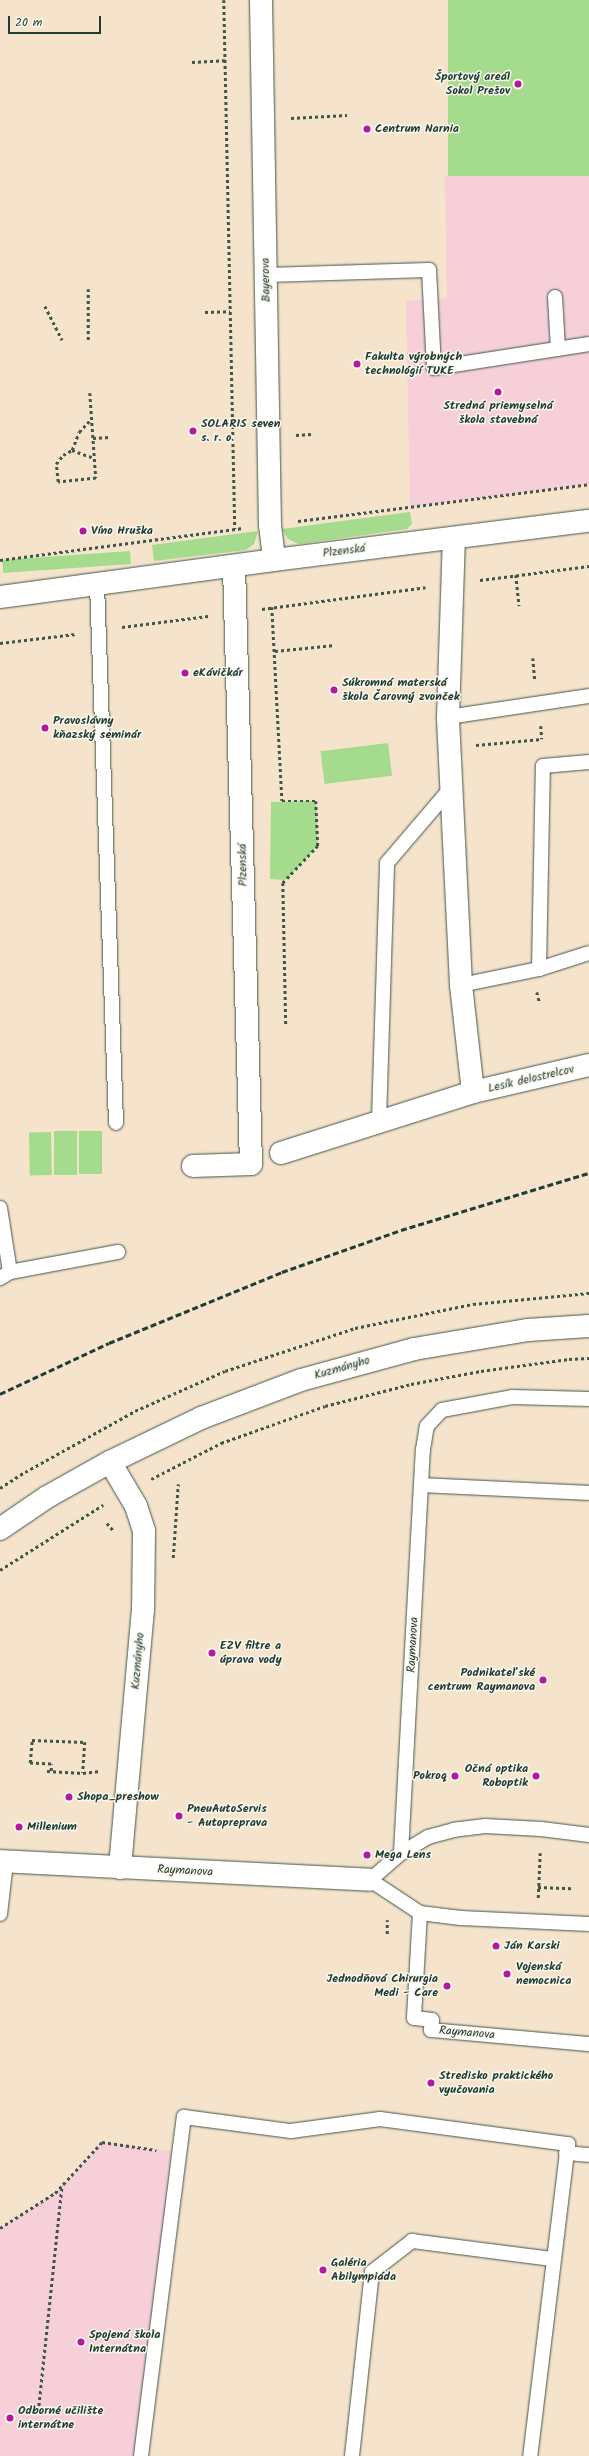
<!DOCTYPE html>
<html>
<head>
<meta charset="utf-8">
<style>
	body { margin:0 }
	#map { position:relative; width:589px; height:2456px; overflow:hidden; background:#f6e3cb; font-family:Kalam,sans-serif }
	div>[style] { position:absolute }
	.built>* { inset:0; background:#f6cfd8 }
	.green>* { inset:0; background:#a4db8c; transform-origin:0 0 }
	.path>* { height:2.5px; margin-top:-1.25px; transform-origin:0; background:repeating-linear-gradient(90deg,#3f564b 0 3px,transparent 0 6px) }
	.roads { filter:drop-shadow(0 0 1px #3f564b) drop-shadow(0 0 1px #3f564b) }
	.service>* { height:14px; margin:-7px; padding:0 7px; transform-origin:7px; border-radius:7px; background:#fff }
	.minor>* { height:22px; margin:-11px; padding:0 11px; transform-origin:11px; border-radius:11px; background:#fff }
	.tertiary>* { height:22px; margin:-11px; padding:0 11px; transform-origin:11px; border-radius:11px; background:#fff }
	.rail>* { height:3px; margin-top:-1.5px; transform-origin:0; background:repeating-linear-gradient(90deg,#1f3d34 0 6px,transparent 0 9px) }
	.dots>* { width:11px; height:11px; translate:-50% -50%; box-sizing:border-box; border:2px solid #fbf7ec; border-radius:50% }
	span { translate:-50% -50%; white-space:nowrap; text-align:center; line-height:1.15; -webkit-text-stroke:3px #fbf7ec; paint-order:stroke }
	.poi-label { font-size:12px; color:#1f3d34; font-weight:700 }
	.right { translate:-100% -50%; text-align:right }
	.left { translate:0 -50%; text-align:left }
	.street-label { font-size:12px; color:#1f3d34 }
	.scale { position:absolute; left:8px; top:16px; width:93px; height:18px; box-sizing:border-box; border:2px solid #1f3d34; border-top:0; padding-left:5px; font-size:12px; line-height:14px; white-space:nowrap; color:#1f3d34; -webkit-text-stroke:3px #fbf7ec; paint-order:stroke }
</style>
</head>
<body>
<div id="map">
	<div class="built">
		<div style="clip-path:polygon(589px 167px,589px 484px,410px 507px,406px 301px,447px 298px,445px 176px)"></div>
		<div style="clip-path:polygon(102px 2142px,186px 2153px,148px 2456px,0 2456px,0 2228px,55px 2193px)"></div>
	</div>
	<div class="green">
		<div style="left:448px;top:0;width:141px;height:176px"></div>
		<div style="clip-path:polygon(410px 512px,412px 524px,407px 529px,299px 544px,288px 539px,282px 529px)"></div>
		<div style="clip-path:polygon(258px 531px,254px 544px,246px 550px,154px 561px,152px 545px)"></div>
		<div style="left:130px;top:551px;width:13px;height:128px;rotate:86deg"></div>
		<div style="left:388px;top:743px;width:33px;height:68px;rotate:83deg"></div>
		<div style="clip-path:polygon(316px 801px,318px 846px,286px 880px,270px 879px,271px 802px)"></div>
		<div style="left:77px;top:1131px;width:44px;height:23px;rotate:90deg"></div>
		<div style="left:102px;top:1131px;width:43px;height:23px;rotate:90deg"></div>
		<div style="left:51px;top:1132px;width:43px;height:22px;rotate:89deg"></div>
	</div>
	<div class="path">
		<div style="left:224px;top:0;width:529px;rotate:88.81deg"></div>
		<div style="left:192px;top:62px;width:33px;rotate:-3deg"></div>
		<div style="left:291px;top:118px;width:56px;rotate:-3.1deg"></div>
		<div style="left:45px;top:306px;width:38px;rotate:63deg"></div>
		<div style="left:205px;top:312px;width:25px;rotate:-2deg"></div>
		<div style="left:88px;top:340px;width:51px;rotate:-90deg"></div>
		<div style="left:90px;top:393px;width:85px;rotate:86deg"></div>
		<div style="left:96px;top:478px;width:38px;rotate:174deg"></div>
		<div style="left:58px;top:482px;width:18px;rotate:-96deg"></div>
		<div style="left:56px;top:464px;width:11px;rotate:-52deg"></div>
		<div style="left:63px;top:455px;width:10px;rotate:-29deg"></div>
		<div style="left:72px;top:450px;width:19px;rotate:-69deg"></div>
		<div style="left:79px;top:432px;width:18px;rotate:-47deg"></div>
		<div style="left:296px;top:435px;width:16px;rotate:-4deg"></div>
		<div style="left:93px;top:438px;width:17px;rotate:-3deg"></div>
		<div style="left:72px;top:450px;width:23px;rotate:20deg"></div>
		<div style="left:298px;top:521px;width:293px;rotate:-7.2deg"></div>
		<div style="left:0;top:560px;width:245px;rotate:-7.5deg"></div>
		<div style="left:516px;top:575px;width:31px;rotate:84deg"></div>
		<div style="left:480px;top:580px;width:110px;rotate:-7.3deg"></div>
		<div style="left:272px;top:607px;width:194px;rotate:87deg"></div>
		<div style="left:282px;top:801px;width:34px"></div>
		<div style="left:316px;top:801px;width:45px;rotate:87.5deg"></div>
		<div style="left:318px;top:846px;width:51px;rotate:133.4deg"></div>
		<div style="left:283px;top:883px;width:143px;rotate:88.8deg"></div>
		<div style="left:262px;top:609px;width:165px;rotate:-7.6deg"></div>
		<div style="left:122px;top:627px;width:87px;rotate:-7.3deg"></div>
		<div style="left:0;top:643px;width:76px;rotate:-6.8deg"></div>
		<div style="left:275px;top:651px;width:60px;rotate:-5.7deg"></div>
		<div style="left:533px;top:658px;width:23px;rotate:85deg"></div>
		<div style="left:541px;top:726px;width:13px;rotate:86deg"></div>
		<div style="left:476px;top:745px;width:66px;rotate:-5.2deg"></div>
		<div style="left:537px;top:992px;width:12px;rotate:76deg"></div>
		<div style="left:151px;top:1479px;width:79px;rotate:-27.2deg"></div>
		<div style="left:221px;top:1443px;width:110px;rotate:-19.6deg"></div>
		<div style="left:325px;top:1406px;width:89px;rotate:-14.3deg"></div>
		<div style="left:411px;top:1384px;width:71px;rotate:-10.5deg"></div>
		<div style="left:481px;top:1371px;width:89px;rotate:-7.8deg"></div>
		<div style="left:569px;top:1359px;width:20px;rotate:-3deg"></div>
		<div style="left:0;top:1488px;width:30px;rotate:-33deg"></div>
		<div style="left:25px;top:1472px;width:126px;rotate:-29deg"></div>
		<div style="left:135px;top:1411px;width:98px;rotate:-24deg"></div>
		<div style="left:225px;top:1371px;width:137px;rotate:-18.3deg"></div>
		<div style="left:355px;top:1328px;width:120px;rotate:-11.5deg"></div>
		<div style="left:473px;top:1304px;width:117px;rotate:-5.4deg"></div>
		<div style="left:107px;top:1523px;width:9px;rotate:49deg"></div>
		<div style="left:173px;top:1558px;width:74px;rotate:-86.1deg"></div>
		<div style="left:0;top:1570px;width:122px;rotate:-32.3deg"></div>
		<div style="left:47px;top:1771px;width:36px;rotate:3deg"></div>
		<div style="left:83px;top:1773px;width:17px;rotate:-7deg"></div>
		<div style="left:51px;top:1771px;width:7px;rotate:-90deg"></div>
		<div style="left:51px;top:1764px;width:21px;rotate:-177deg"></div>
		<div style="left:30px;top:1763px;width:23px;rotate:-85deg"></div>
		<div style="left:32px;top:1740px;width:53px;rotate:2.2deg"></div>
		<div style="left:85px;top:1742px;width:31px;rotate:94deg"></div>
		<div style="left:538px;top:1887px;width:33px;rotate:2deg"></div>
		<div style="left:538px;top:1898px;width:45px;rotate:-87.5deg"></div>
		<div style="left:387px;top:1934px;width:14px;rotate:-90deg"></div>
		<div style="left:0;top:2228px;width:65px;rotate:-32.5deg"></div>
		<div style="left:55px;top:2193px;width:69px;rotate:-47.3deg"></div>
		<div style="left:102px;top:2142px;width:55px;rotate:8.4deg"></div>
		<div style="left:38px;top:2412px;width:228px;rotate:-84deg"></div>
	</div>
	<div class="roads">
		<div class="service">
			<div style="left:266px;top:275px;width:163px;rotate:-1.8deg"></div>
			<div style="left:429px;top:270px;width:98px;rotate:87.1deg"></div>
			<div style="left:434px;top:368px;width:157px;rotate:-8.8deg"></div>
			<div style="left:555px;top:297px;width:52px;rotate:86.7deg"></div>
			<div style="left:97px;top:584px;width:539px;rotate:87.98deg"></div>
			<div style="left:448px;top:717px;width:143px;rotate:-8.5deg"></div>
			<div style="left:539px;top:969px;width:52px;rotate:-17.7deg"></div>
			<div style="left:461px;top:985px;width:80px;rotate:-11.6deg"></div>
			<div style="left:539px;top:969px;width:203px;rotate:-88.9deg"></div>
			<div style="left:543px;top:766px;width:46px;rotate:-5deg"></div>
			<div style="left:379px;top:1120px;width:257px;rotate:-88.2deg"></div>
			<div style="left:387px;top:863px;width:100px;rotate:-49.5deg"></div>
			<div style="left:0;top:1208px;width:65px;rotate:81.1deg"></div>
			<div style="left:10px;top:1272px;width:12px;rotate:149deg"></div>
			<div style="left:10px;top:1272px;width:110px;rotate:-10.5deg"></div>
			<div style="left:422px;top:1485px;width:167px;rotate:2.7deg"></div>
			<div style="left:589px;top:1835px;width:48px;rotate:-172.9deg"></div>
			<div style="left:541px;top:1829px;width:56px;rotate:-176.9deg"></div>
			<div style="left:485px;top:1826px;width:31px;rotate:173deg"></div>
			<div style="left:454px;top:1830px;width:27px;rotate:165deg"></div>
			<div style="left:428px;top:1837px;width:31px;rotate:149deg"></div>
			<div style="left:401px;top:1853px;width:41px;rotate:138.9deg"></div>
			<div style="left:370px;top:1880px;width:60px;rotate:33.4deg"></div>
			<div style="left:420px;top:1913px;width:41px;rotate:7deg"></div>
			<div style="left:461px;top:1918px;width:128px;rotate:2.7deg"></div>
			<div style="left:401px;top:1853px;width:404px;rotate:-86.9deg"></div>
			<div style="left:423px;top:1450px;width:24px;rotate:-81deg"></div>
			<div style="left:427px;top:1426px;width:22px;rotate:-47deg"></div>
			<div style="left:442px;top:1410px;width:71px;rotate:-10.5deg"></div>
			<div style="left:512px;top:1397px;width:77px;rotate:1.5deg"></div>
			<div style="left:420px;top:1913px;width:105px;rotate:93.3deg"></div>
			<div style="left:414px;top:2018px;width:18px;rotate:6deg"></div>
			<div style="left:432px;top:2020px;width:10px;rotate:96deg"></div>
			<div style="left:431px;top:2030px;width:159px;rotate:5.1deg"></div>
			<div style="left:0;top:1914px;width:52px;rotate:-83.4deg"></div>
			<div style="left:566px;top:2153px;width:23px;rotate:5deg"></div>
			<div style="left:141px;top:2456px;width:342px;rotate:-82.8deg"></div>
			<div style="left:184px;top:2117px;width:108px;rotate:7.5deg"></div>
			<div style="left:291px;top:2131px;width:90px;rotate:-7.7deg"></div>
			<div style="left:380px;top:2119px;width:190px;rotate:7.6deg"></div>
			<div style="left:568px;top:2144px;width:314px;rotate:96.9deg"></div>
			<div style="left:352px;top:2456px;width:185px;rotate:-83.8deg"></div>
			<div style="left:372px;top:2272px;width:51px;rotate:-37.8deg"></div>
			<div style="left:412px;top:2241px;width:142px;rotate:7.3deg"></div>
		</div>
		<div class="minor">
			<div style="left:261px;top:0;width:525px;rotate:89.02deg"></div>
			<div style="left:270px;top:525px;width:35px;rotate:83deg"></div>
			<div style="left:0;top:597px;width:276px;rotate:-7.7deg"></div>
			<div style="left:274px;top:560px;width:317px;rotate:-7.1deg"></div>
			<div style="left:473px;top:1092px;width:119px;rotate:-13.1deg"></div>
			<div style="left:281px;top:1153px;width:201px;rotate:-17.6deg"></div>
			<div style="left:473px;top:1092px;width:108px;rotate:-96.4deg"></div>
			<div style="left:461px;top:985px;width:268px;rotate:-92.8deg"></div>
			<div style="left:448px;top:717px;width:179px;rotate:-88.1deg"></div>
			<div style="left:193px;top:1166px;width:58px;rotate:-2deg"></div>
			<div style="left:251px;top:1164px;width:598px;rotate:-91.63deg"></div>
			<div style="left:110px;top:1462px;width:51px;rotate:59.4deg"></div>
			<div style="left:136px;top:1506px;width:26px;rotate:72deg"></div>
			<div style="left:144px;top:1531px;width:78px;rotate:90.7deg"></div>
			<div style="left:143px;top:1609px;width:260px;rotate:95.1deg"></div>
			<div style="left:0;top:1861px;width:370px;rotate:2.9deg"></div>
		</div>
		<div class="tertiary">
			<div style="left:0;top:1529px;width:57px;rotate:-34.2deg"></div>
			<div style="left:47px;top:1497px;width:72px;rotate:-29.1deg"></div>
			<div style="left:110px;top:1462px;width:101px;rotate:-25.8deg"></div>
			<div style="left:201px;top:1418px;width:107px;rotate:-20.8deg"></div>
			<div style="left:301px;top:1380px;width:117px;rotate:-15.3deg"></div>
			<div style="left:414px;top:1349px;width:116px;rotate:-9.5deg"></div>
			<div style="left:528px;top:1330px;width:61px;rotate:-3.8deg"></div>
		</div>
	</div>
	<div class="rail">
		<div style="left:0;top:1394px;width:120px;rotate:-25.1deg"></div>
		<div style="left:109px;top:1343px;width:187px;rotate:-22.3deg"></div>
		<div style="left:282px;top:1272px;width:126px;rotate:-19.4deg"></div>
		<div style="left:401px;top:1230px;width:196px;rotate:-16.9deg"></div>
	</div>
	<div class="dots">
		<div style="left:518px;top:84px;background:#b5179e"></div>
		<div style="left:367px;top:129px;background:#b5179e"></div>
		<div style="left:357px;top:364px;background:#b5179e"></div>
		<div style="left:498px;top:392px;background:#b5179e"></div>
		<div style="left:193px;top:431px;background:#b5179e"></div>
		<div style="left:83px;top:531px;background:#b5179e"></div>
		<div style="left:185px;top:673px;background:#b5179e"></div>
		<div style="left:334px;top:690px;background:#b5179e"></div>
		<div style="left:45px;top:728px;background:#b5179e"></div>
		<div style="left:212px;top:1653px;background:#b5179e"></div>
		<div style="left:543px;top:1680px;background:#b5179e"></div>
		<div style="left:455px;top:1776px;background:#b5179e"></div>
		<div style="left:536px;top:1776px;background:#b5179e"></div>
		<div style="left:69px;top:1797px;background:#b5179e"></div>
		<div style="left:179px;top:1816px;background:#b5179e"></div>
		<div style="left:19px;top:1827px;background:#b5179e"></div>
		<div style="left:367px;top:1855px;background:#b5179e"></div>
		<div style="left:496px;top:1946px;background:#b5179e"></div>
		<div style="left:507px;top:1974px;background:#b5179e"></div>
		<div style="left:447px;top:1986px;background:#b5179e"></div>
		<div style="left:431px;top:2083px;background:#b5179e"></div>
		<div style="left:323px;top:2270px;background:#b5179e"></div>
		<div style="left:81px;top:2342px;background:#b5179e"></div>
		<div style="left:10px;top:2418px;background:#b5179e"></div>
	</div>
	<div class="poi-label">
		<span class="right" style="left:510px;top:84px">Športový areál<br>Sokol Prešov</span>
		<span class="left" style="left:375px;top:129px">Centrum Narnia</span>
		<span class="left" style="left:365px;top:364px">Fakulta výrobných<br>technológií TUKE</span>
		<span style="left:498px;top:413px">Stredná priemyselná<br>škola stavebná</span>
		<span class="left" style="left:201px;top:431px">SOLARIS seven<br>s. r. o.</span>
		<span class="left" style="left:91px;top:531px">Víno Hruška</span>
		<span class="left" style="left:193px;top:673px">eKávičkár</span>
		<span class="left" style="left:342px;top:690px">Súkromná materská<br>škola Čarovný zvonček</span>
		<span class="left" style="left:53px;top:728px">Pravoslávny<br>kňazský seminár</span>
		<span class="left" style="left:220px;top:1653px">EZV filtre a<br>úprava vody</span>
		<span class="right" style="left:535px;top:1680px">Podnikateľské<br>centrum Raymanova</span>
		<span class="right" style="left:528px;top:1776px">Očná optika<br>Roboptik</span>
		<span class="right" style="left:447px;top:1776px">Pokroq</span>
		<span class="left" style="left:77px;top:1797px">Shopa_preshow</span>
		<span class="left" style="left:187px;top:1816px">PneuAutoServis<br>- Autopreprava</span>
		<span class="left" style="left:27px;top:1827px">Millenium</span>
		<span class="left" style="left:375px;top:1855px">Mega Lens</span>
		<span class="left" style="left:504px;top:1946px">Ján Karski</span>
		<span class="left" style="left:516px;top:1974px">Vojenská<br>nemocnica</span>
		<span class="right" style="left:438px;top:1986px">Jednodňová Chirurgia<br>Medi - Care</span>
		<span class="left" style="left:439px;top:2083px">Stredisko praktického<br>vyučovania</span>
		<span class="left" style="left:331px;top:2270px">Galéria<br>Abilympiáda</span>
		<span class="left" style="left:89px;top:2342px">Spojená škola<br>Internátna</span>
		<span class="left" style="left:18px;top:2418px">Odborné učilište<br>internátne</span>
	</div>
	<div class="street-label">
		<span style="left:266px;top:280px;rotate:-91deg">Bayerova</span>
		<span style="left:344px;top:551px;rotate:-7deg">Plzenská</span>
		<span style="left:243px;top:865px;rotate:-91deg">Plzenská</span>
		<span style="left:531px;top:1079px;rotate:-13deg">Lesík delostrelcov</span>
		<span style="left:342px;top:1368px;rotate:-16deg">Kuzmányho</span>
		<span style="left:413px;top:1645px;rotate:-87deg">Raymanova</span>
		<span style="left:138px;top:1661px;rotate:-85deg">Kuzmányho</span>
		<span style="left:185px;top:1871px;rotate:3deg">Raymanova</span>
		<span style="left:467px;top:2033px;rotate:5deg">Raymanova</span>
	</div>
	<div class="scale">20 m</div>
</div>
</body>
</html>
